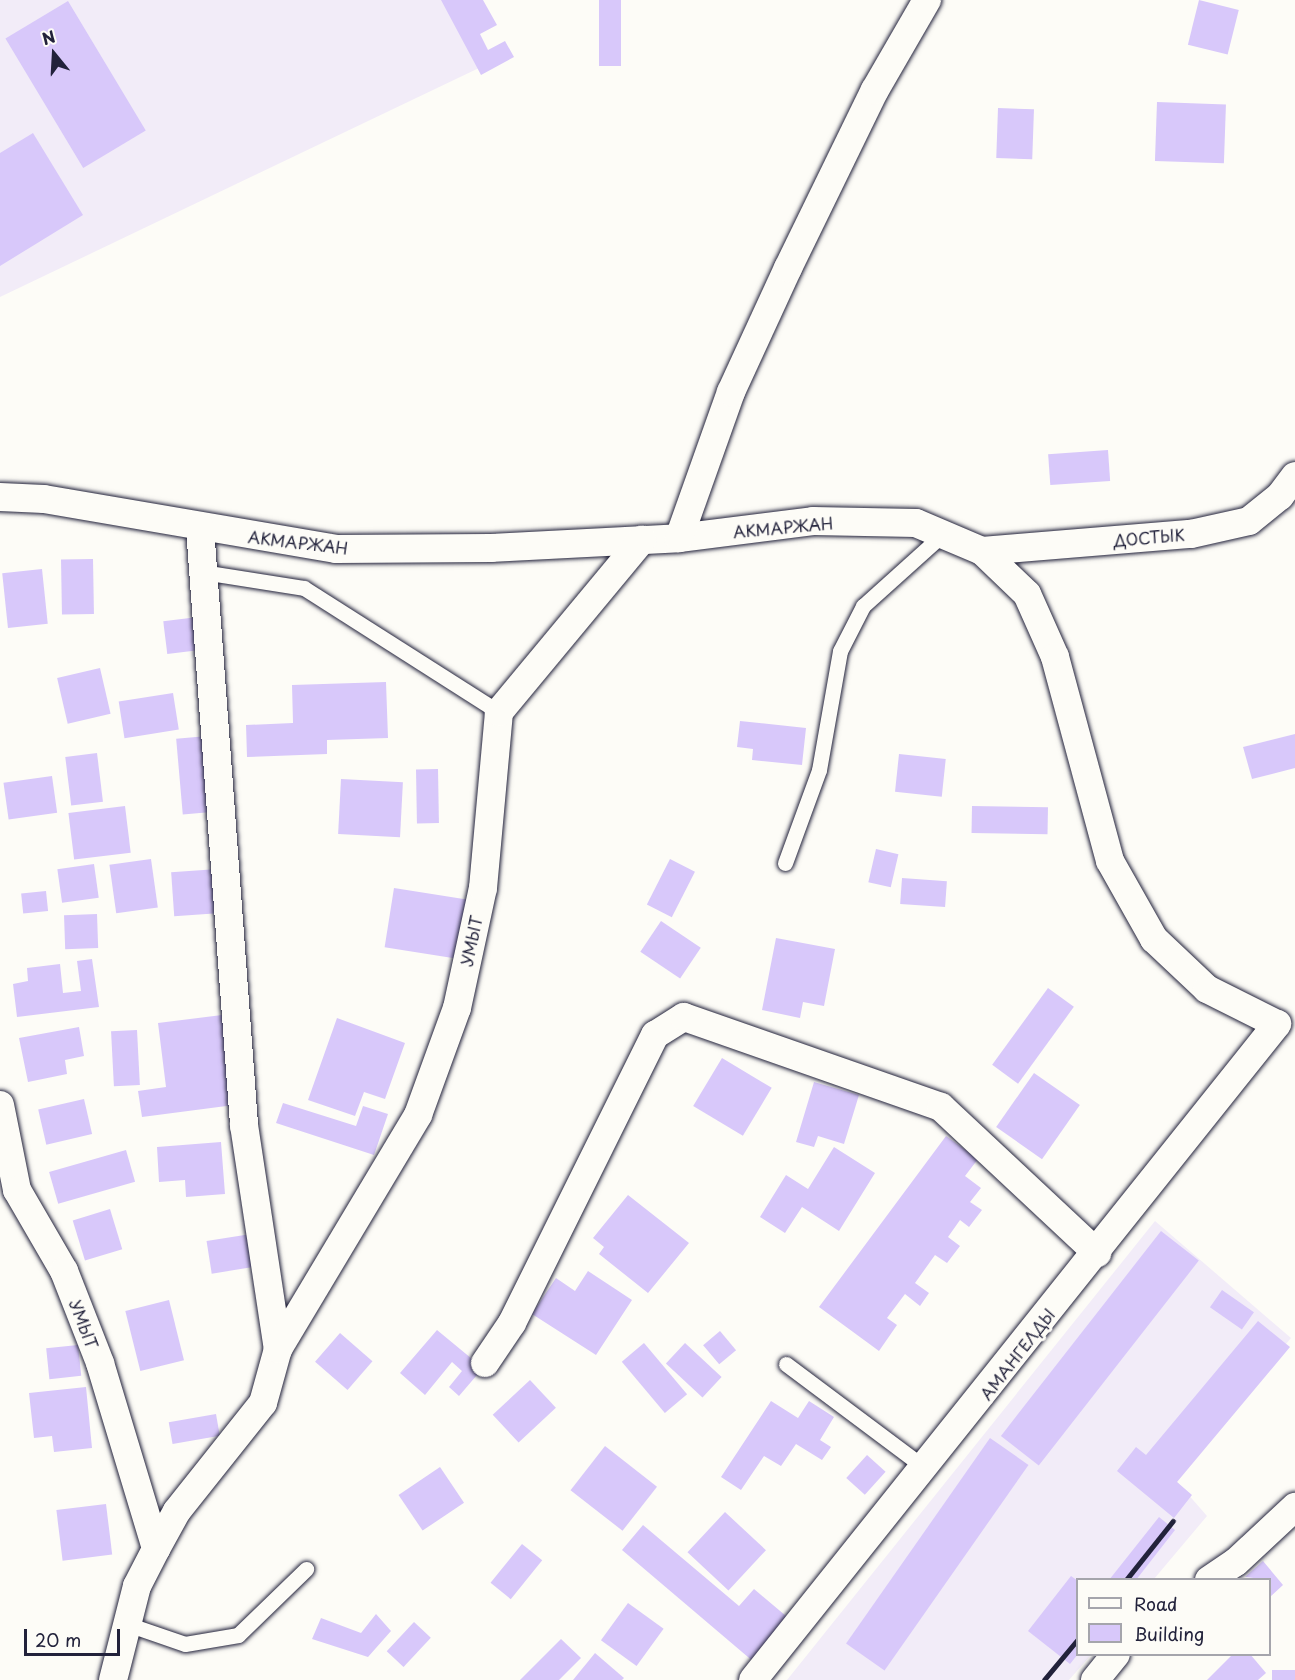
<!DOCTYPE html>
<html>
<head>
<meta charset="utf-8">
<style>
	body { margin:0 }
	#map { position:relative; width:1295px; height:1680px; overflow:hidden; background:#fdfcf7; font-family:"Playpen Sans",sans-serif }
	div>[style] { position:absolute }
	.built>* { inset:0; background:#f2ecf8 }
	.building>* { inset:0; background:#d8c8fa; transform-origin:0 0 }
	.roads { filter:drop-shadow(0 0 2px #22223b) drop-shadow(0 0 2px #22223b) }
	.service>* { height:15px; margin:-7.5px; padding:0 7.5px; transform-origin:7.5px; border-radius:7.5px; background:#fdfcf7 }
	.minor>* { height:28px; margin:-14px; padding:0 14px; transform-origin:14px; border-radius:14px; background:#fdfcf7 }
	.rail>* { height:4.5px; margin:-2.25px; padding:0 2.25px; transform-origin:2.25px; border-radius:2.25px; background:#22223b }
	span { translate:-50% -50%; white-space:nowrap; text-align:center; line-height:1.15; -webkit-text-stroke:6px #fdfcf7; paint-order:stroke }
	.street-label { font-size:16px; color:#22223b }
	.legend { position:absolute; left:1076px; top:1578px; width:195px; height:78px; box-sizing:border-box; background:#fdfcf7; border:2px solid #a5a5ac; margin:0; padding:8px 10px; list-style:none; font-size:18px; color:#22223b }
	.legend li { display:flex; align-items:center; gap:12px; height:30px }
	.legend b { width:30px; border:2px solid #a5a5ac }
	.north { position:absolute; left:24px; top:24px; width:60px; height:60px; -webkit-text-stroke:4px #fdfcf7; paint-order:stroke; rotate:342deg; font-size:16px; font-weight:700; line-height:24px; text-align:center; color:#22223b }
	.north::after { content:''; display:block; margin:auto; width:21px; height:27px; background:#22223b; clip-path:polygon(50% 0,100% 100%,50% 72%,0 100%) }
	.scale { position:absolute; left:24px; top:1629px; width:96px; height:27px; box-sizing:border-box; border:3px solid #22223b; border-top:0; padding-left:8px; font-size:18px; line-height:21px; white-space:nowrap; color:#22223b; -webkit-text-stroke:4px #fdfcf7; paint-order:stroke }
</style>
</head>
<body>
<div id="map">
	<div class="built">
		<div style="clip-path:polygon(0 0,445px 0,479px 68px,0 297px)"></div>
		<div style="clip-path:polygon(1155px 1221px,1291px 1338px,1173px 1477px,1207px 1516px,1154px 1579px,1078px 1580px,1078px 1654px,1091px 1655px,1069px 1680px,787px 1680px)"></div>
	</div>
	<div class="building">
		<div style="clip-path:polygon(441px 0,483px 0,497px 25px,480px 34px,488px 50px,505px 41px,514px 57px,481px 75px)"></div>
		<div style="left:599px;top:0;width:22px;height:66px"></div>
		<div style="left:1199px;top:0;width:41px;height:46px;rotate:14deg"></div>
		<div style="left:68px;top:1px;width:151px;height:73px;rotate:59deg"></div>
		<div style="left:1157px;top:102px;width:69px;height:59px;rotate:2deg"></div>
		<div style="left:998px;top:108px;width:36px;height:50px;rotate:2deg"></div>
		<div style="clip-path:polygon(33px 133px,83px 215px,0 266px,0 153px)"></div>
		<div style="left:1108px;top:450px;width:31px;height:60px;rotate:86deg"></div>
		<div style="left:93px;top:559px;width:55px;height:32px;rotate:89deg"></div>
		<div style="left:42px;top:569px;width:55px;height:40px;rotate:84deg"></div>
		<div style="left:198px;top:617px;width:33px;height:35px;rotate:83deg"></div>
		<div style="left:100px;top:668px;width:47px;height:44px;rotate:77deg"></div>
		<div style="clip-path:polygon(386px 682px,388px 738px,327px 740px,327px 754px,247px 757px,246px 725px,293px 723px,292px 685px)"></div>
		<div style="left:173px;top:693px;width:37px;height:55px;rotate:81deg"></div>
		<div style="clip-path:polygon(740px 721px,806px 728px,802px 765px,752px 760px,753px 749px,737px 747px)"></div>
		<div style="clip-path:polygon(1295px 734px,1295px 768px,1252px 779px,1243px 747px)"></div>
		<div style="left:219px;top:735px;width:76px;height:43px;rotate:85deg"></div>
		<div style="left:97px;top:753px;width:49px;height:32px;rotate:83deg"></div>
		<div style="left:899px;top:754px;width:47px;height:38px;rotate:6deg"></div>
		<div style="left:438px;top:769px;width:54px;height:22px;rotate:89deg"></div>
		<div style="left:52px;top:776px;width:37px;height:49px;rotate:82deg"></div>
		<div style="left:341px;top:779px;width:62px;height:55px;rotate:3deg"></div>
		<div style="left:125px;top:806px;width:47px;height:57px;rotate:83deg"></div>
		<div style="left:972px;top:806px;width:76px;height:27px;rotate:1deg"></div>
		<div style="left:876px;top:849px;width:23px;height:34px;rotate:13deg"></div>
		<div style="left:151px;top:859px;width:49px;height:42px;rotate:82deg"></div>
		<div style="left:670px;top:859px;width:28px;height:51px;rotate:27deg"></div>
		<div style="left:94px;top:864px;width:34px;height:37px;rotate:82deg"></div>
		<div style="left:232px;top:868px;width:44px;height:61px;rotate:86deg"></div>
		<div style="left:902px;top:878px;width:45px;height:26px;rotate:4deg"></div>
		<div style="left:394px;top:888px;width:80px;height:60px;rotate:9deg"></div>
		<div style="left:46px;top:891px;width:20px;height:25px;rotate:84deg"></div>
		<div style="left:97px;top:914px;width:34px;height:33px;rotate:88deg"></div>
		<div style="left:661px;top:921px;width:48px;height:37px;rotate:34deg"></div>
		<div style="clip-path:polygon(776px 938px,835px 949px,824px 1006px,803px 1002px,800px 1018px,762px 1010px)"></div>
		<div style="clip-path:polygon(92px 959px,99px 1007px,17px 1017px,13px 984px,28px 981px,27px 968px,60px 964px,63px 993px,81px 991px,77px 961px)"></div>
		<div style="left:1048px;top:988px;width:32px;height:95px;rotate:36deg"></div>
		<div style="clip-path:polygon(222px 1015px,234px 1105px,142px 1117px,138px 1091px,166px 1087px,158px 1023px)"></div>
		<div style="clip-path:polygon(337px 1018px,405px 1043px,385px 1099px,364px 1092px,355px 1116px,308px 1100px)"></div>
		<div style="clip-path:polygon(79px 1027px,84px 1056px,65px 1060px,67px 1074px,28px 1082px,19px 1038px)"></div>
		<div style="left:137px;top:1030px;width:55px;height:26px;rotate:87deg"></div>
		<div style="left:722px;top:1058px;width:58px;height:56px;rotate:31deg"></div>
		<div style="left:1034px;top:1073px;width:56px;height:66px;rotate:35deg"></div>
		<div style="clip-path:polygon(814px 1082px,859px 1095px,844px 1144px,818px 1136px,814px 1147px,796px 1142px)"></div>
		<div style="left:84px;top:1099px;width:36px;height:47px;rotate:77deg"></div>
		<div style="clip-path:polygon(283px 1103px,356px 1126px,363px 1106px,388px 1114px,374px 1155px,276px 1123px)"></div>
		<div style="clip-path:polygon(946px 1136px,978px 1159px,965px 1176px,981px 1188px,970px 1202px,982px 1210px,969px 1227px,960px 1220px,948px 1237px,960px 1246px,947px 1263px,935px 1255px,915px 1283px,929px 1293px,920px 1306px,905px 1294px,887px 1318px,897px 1325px,879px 1351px,819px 1307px)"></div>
		<div style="clip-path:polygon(221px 1142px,225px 1194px,186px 1197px,185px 1180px,159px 1182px,157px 1147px)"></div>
		<div style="clip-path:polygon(834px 1147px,875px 1173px,839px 1231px,802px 1207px,785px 1233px,760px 1217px,786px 1175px,808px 1189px)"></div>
		<div style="left:126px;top:1150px;width:33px;height:80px;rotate:74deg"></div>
		<div style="clip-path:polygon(628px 1195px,689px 1243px,648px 1293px,599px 1254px,604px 1247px,593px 1238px)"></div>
		<div style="left:110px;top:1209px;width:42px;height:39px;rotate:73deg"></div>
		<div style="left:1161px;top:1231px;width:48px;height:260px;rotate:38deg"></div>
		<div style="left:251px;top:1234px;width:33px;height:45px;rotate:81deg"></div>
		<div style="clip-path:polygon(588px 1271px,632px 1300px,596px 1355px,532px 1314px,556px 1278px,575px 1291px)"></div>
		<div style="left:1222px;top:1290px;width:39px;height:21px;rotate:35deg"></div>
		<div style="left:169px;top:1300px;width:62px;height:45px;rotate:76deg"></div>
		<div style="clip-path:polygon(1258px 1321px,1290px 1347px,1177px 1482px,1192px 1495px,1174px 1518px,1117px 1471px,1136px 1447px,1146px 1455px)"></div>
		<div style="clip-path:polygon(437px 1330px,483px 1368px,459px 1396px,449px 1387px,462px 1371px,452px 1362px,425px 1395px,400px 1373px)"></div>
		<div style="left:720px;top:1331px;width:25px;height:22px;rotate:50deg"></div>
		<div style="left:340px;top:1333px;width:43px;height:38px;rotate:41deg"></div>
		<div style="left:644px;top:1343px;width:67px;height:29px;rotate:50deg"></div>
		<div style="left:685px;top:1343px;width:50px;height:28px;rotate:43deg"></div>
		<div style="left:78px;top:1345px;width:31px;height:32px;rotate:84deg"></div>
		<div style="left:530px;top:1380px;width:38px;height:51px;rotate:47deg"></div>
		<div style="clip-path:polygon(86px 1387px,92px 1448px,54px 1452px,52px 1436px,34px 1438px,29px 1393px)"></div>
		<div style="clip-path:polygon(771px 1401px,798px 1418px,809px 1401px,834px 1417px,820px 1440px,831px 1447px,822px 1460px,796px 1444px,781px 1466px,764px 1456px,741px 1490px,721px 1477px)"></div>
		<div style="left:216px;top:1414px;width:22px;height:48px;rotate:80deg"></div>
		<div style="left:990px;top:1438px;width:47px;height:251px;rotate:35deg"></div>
		<div style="left:605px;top:1446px;width:66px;height:56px;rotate:38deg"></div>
		<div style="left:867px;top:1455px;width:25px;height:31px;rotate:42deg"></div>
		<div style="left:440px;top:1467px;width:43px;height:50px;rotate:56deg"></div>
		<div style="left:106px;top:1504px;width:51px;height:50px;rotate:83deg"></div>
		<div style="left:725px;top:1512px;width:56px;height:55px;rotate:43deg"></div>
		<div style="clip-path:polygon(1159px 1517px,1175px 1530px,1136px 1580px,1109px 1580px)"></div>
		<div style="clip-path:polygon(643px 1525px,739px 1606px,754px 1589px,792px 1621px,755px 1663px,622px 1550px)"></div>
		<div style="left:522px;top:1544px;width:26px;height:50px;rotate:39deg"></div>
		<div style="clip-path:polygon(1263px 1561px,1283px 1585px,1270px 1597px,1270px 1580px,1245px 1577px)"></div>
		<div style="clip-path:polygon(1071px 1576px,1078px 1581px,1078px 1654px,1070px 1664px,1028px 1631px)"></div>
		<div style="left:628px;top:1603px;width:44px;height:46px;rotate:36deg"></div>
		<div style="clip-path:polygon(376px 1614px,391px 1631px,368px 1657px,312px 1639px,321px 1618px,361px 1633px)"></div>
		<div style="left:414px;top:1622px;width:23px;height:40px;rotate:43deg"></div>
		<div style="clip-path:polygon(561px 1639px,581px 1658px,559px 1680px,520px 1680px)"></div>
		<div style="clip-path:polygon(595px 1653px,624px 1678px,622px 1680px,573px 1680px)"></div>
		<div style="clip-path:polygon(1233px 1654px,1250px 1654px,1266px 1673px,1258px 1680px,1207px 1680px)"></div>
		<div style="left:1272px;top:1670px;width:23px;height:10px"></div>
	</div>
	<div class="roads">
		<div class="service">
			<div style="left:203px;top:572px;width:102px;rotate:9deg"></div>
			<div style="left:304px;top:588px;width:231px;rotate:32.5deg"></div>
			<div style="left:785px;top:863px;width:99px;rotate:-69.9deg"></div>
			<div style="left:819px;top:770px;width:121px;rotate:-80deg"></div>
			<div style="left:840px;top:651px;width:51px;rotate:-62.9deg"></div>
			<div style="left:863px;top:606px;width:108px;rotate:-42deg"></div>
			<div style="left:786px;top:1364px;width:174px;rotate:36.8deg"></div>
			<div style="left:127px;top:1624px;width:61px;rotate:19deg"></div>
			<div style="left:185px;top:1644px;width:54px;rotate:-9.6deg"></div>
			<div style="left:238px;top:1635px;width:95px;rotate:-44.1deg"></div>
		</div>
		<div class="minor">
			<div style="left:0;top:497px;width:44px;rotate:2.6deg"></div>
			<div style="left:44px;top:499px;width:296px;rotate:9.7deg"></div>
			<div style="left:336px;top:549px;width:155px;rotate:-0.4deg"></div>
			<div style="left:491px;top:548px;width:188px;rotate:-3deg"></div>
			<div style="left:679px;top:538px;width:135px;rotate:-7.2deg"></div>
			<div style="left:813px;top:521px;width:103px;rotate:1.1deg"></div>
			<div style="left:916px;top:523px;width:72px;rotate:23deg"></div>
			<div style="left:982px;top:551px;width:62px;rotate:43.7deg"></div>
			<div style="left:1027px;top:594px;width:69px;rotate:66deg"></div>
			<div style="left:1055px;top:657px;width:211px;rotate:74.9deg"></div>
			<div style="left:1110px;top:861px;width:90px;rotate:60.6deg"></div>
			<div style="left:1154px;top:939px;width:73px;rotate:43.3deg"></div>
			<div style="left:1207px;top:989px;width:78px;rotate:26.6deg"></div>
			<div style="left:200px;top:528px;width:599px;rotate:85.78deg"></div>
			<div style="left:244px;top:1125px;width:227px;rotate:81.4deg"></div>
			<div style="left:679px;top:538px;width:155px;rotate:-70.4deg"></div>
			<div style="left:731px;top:392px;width:136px;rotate:-65.3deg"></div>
			<div style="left:788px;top:268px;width:198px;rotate:-64deg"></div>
			<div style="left:875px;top:90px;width:104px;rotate:-60deg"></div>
			<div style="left:982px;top:551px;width:210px;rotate:-4.7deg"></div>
			<div style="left:1191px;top:534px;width:59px;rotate:-12.6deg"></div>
			<div style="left:1249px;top:521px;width:40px;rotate:-39deg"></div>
			<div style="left:1280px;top:496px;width:25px;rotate:-53deg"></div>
			<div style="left:0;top:1105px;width:87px;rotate:78.7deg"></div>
			<div style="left:17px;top:1190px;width:94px;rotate:59.9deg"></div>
			<div style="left:64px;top:1271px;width:99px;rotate:68.6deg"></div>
			<div style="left:100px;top:1363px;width:194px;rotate:73.2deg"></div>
			<div style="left:485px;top:1363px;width:48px;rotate:-56deg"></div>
			<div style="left:512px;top:1323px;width:322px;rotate:-63.6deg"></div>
			<div style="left:655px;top:1035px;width:34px;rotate:-32deg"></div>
			<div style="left:684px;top:1017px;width:272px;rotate:19.3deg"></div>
			<div style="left:941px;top:1107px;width:214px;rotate:43.1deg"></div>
			<div style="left:1209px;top:1580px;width:32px;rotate:-34deg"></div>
			<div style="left:1236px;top:1562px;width:81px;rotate:-43deg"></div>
			<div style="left:113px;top:1680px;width:97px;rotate:-75.7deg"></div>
			<div style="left:137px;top:1586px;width:42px;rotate:-62.8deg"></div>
			<div style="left:156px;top:1549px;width:43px;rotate:-61.1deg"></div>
			<div style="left:177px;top:1511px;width:138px;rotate:-51.5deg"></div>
			<div style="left:263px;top:1403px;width:56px;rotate:-74.5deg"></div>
			<div style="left:278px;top:1349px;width:273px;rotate:-59.1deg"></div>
			<div style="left:418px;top:1115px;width:114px;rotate:-70deg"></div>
			<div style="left:457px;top:1008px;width:123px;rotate:-77.8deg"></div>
			<div style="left:483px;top:888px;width:177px;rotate:-84.8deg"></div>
			<div style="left:499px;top:712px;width:224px;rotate:-50.3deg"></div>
			<div style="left:753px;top:1680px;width:840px;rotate:-51.38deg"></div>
			<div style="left:1095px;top:1680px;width:33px;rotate:-51deg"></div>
		</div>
	</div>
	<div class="rail">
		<div style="left:1126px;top:1580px;width:75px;rotate:-51.5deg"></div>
		<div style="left:1044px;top:1680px;width:53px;rotate:-50.3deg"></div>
	</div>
	<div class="street-label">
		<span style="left:783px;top:527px;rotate:-5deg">АКМАРЖАН</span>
		<span style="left:1149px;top:537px;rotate:-5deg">ДОСТЫК</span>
		<span style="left:298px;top:542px;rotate:7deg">АКМАРЖАН</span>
		<span style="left:471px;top:941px;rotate:-78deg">УМЫТ</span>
		<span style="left:84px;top:1324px;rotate:69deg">УМЫТ</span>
		<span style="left:1017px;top:1354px;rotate:-52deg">АМАНГЕЛДЫ</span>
	</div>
	<ul class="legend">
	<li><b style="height:8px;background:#fdfcf7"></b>Road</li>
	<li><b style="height:16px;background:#d8c8fa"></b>Building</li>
	</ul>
	<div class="north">N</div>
	<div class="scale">20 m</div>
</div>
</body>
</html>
